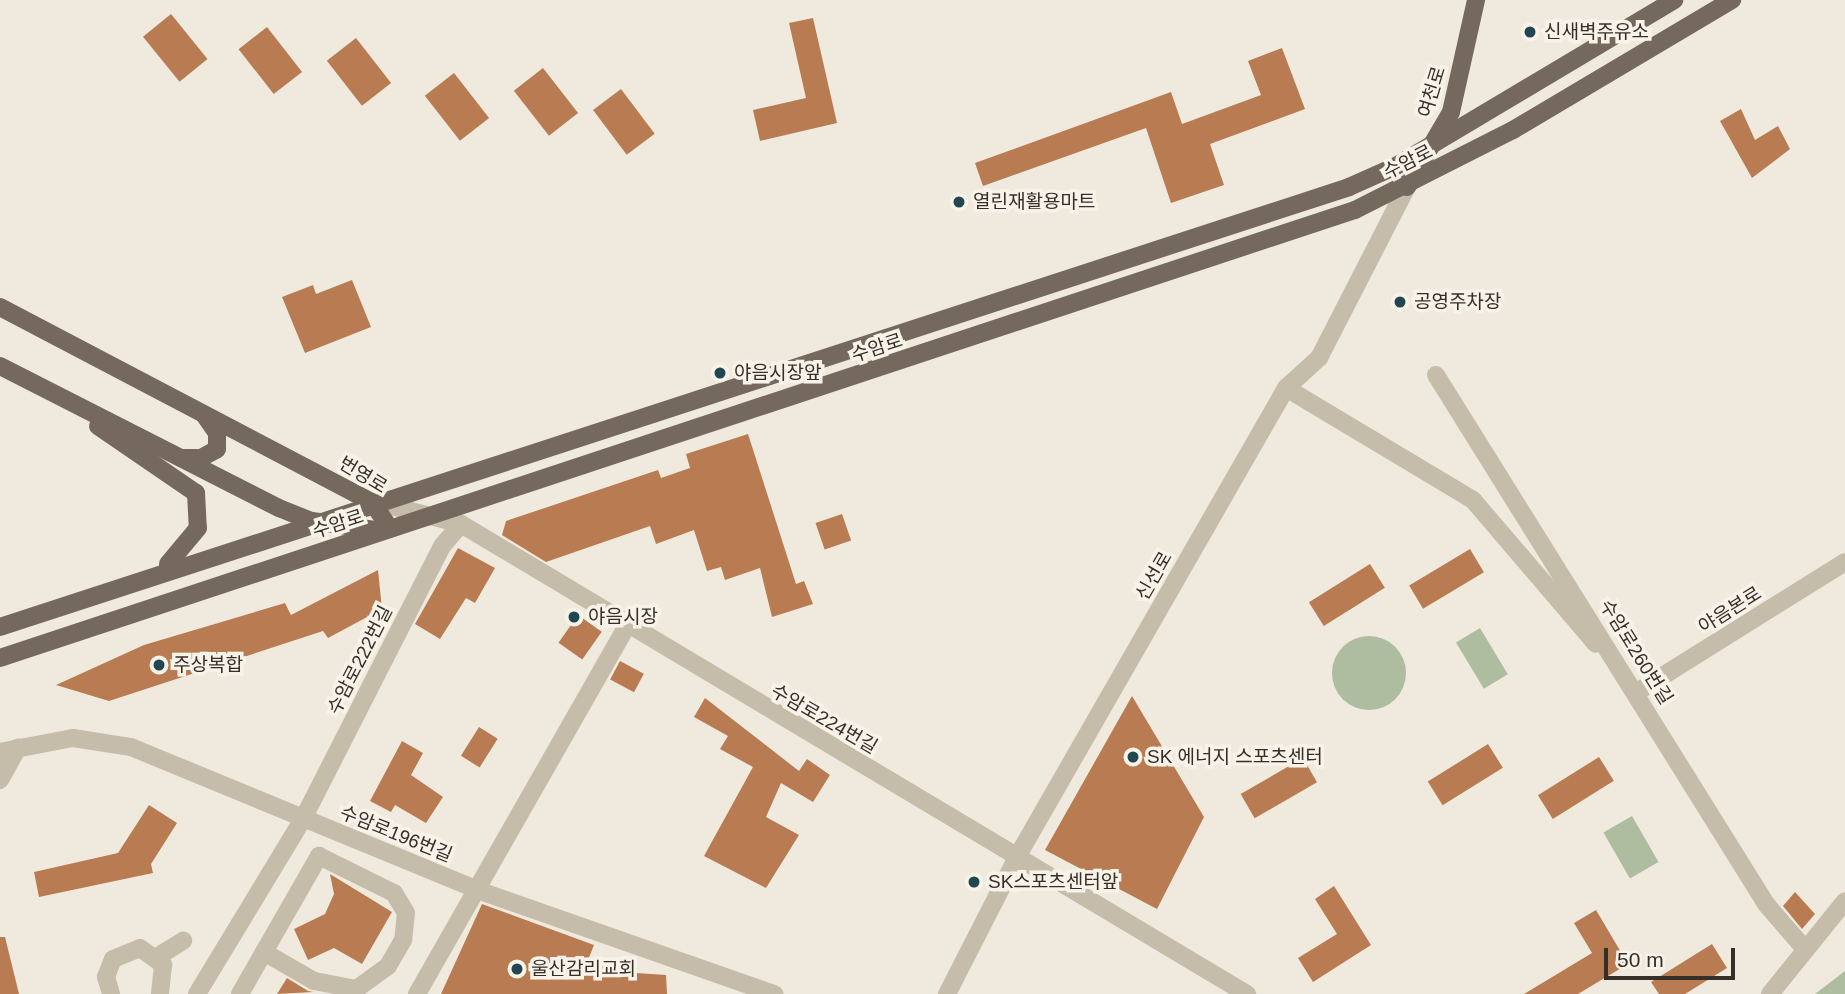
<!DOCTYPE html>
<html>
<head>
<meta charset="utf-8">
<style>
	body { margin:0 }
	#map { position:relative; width:1845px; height:994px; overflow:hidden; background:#efeadd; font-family:Arial,"Noto Sans KR",sans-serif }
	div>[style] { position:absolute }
	.green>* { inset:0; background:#aebd9f; transform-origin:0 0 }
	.round { border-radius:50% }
	.building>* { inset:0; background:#b97c52; transform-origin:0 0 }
	.minor>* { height:18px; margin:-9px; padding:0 9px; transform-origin:9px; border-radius:9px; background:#c6bcaa }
	.major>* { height:18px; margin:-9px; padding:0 9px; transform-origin:9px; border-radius:9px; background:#75685c }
	.dots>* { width:19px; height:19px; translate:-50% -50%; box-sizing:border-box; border:4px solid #f8f3e9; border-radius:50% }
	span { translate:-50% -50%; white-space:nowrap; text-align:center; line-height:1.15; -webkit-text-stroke:7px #f8f3e9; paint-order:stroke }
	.poi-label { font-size:19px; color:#352f29 }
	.left { translate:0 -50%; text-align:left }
	.street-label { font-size:19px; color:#352f29 }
	.scale { position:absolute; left:1604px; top:948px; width:131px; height:32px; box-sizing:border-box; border:4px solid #352f29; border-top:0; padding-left:9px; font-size:21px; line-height:24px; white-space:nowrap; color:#352f29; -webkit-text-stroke:5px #f8f3e9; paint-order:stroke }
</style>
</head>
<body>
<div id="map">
	<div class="green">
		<div style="left:1480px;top:628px;width:54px;height:28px;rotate:59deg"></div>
		<div class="round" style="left:1332px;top:636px;width:74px;height:74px"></div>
		<div style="left:1632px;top:816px;width:53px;height:33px;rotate:60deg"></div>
		<div style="clip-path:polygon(1845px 971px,1845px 994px,1815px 994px)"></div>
	</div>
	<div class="building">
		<div style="left:171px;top:14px;width:58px;height:36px;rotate:51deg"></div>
		<div style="clip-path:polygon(813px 18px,837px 123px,760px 141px,753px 110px,806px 98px,789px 23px)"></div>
		<div style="left:267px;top:27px;width:57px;height:36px;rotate:52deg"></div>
		<div style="left:356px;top:38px;width:57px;height:37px;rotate:52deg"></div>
		<div style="clip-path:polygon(1282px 48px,1305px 109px,1210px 144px,1224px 185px,1171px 203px,1146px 128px,983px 186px,975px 163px,1171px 92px,1182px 124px,1261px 95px,1248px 61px)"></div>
		<div style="left:543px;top:68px;width:57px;height:37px;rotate:52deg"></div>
		<div style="left:454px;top:73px;width:57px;height:37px;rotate:52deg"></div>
		<div style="left:621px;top:89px;width:56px;height:35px;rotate:53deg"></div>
		<div style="clip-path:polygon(1741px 109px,1755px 140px,1778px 126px,1790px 149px,1752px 178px,1720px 121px)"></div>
		<div style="clip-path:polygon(352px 280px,371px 327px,305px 353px,282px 297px,313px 285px,316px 294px)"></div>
		<div style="clip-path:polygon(748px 434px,796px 584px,804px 581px,813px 604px,772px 617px,760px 568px,725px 580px,721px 567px,707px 571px,694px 530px,656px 544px,650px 526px,546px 562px,502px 535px,506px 521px,658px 470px,661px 478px,690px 468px,686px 454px)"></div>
		<div style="left:842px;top:514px;width:28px;height:28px;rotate:71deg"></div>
		<div style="clip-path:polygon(458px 548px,495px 568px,475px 603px,466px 598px,440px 639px,415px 624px)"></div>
		<div style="left:1470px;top:549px;width:27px;height:71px;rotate:59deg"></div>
		<div style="left:1370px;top:564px;width:28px;height:72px;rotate:58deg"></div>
		<div style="clip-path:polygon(378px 570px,382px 609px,328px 638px,323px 631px,109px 701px,56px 685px,144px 645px,285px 603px,291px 615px)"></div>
		<div style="left:578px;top:615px;width:29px;height:34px;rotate:35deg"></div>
		<div style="left:620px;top:661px;width:27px;height:21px;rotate:28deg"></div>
		<div style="clip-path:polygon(1132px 696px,1204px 817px,1157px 909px,1045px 850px)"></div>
		<div style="clip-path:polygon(705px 698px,799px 771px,807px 759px,830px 775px,813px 802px,781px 783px,766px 817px,799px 835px,766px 888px,704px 856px,753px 767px,720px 749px,728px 736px,694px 717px)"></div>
		<div style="left:479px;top:727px;width:22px;height:34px;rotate:32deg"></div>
		<div style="clip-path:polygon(402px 741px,423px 753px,411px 775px,443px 797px,426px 823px,395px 805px,391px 812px,370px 801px)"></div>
		<div style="left:1488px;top:744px;width:28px;height:71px;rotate:58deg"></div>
		<div style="left:1599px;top:757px;width:28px;height:72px;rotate:58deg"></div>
		<div style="left:1303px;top:758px;width:28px;height:72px;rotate:60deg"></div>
		<div style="clip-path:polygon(149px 805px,177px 823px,151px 864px,153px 873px,39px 897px,34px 872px,118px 853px)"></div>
		<div style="clip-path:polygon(330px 874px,392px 912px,362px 964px,334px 948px,308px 960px,294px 929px,325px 914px,334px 894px)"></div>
		<div style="clip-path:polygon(1334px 886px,1371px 945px,1313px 982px,1298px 958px,1337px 934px,1315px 899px)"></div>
		<div style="clip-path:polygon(1795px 892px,1815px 914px,1802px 929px,1783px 906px)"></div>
		<div style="clip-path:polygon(482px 904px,594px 945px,588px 960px,621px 963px,621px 972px,666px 975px,667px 994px,441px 994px)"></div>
		<div style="clip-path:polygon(1596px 910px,1628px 964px,1578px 994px,1524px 994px,1592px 953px,1574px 923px)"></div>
		<div style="clip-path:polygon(0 937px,5px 937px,19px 994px,0 994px)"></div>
		<div style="clip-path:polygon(1712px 944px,1727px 968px,1685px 994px,1659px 994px,1651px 982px)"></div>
		<div style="clip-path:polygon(287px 978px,308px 991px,313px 992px,277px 994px)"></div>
	</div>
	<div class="minor">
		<div style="left:1436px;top:375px;width:623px;rotate:58.04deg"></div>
		<div style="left:1766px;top:904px;width:58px;rotate:49.2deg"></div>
		<div style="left:1286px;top:388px;width:218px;rotate:30.9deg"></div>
		<div style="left:1473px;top:500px;width:189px;rotate:49.5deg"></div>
		<div style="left:380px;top:503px;width:84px;rotate:14.5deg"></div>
		<div style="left:461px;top:524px;width:916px;rotate:30.88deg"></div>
		<div style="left:1637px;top:692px;width:245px;rotate:-32deg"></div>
		<div style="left:0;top:752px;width:74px;rotate:-10.9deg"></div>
		<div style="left:73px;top:738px;width:59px;rotate:8.8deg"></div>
		<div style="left:131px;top:747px;width:378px;rotate:22.4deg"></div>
		<div style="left:480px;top:891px;width:312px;rotate:19.3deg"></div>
		<div style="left:0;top:780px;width:37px;rotate:-61deg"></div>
		<div style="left:157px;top:957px;width:31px;rotate:-32deg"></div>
		<div style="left:111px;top:994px;width:18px;rotate:-106deg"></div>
		<div style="left:106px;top:977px;width:19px;rotate:-69deg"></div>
		<div style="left:113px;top:959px;width:29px;rotate:-22deg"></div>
		<div style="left:140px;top:948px;width:29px;rotate:36deg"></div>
		<div style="left:163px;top:965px;width:29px;rotate:96deg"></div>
		<div style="left:197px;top:994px;width:205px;rotate:-58.8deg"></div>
		<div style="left:303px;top:819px;width:306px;rotate:-63deg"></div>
		<div style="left:442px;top:546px;width:29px;rotate:-49deg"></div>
		<div style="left:240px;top:994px;width:48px;rotate:-60.3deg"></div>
		<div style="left:264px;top:952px;width:111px;rotate:-60.2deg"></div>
		<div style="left:319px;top:856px;width:84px;rotate:26.3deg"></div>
		<div style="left:394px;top:893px;width:23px;rotate:59deg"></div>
		<div style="left:406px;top:913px;width:27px;rotate:96deg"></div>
		<div style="left:403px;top:940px;width:30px;rotate:120deg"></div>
		<div style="left:388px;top:966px;width:39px;rotate:144deg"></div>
		<div style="left:356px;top:989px;width:43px;rotate:-169.2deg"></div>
		<div style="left:314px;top:981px;width:58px;rotate:-149.9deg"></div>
		<div style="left:417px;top:994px;width:421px;rotate:-60.3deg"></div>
		<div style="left:947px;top:994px;width:154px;rotate:-62.9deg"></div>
		<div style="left:1017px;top:857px;width:541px;rotate:-60.16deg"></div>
		<div style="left:1286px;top:388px;width:45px;rotate:-42.3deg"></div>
		<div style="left:1319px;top:358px;width:192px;rotate:-62.8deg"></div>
		<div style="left:1770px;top:994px;width:119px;rotate:-51.1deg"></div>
	</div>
	<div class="major">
		<div style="left:1407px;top:187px;width:87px;rotate:-59.6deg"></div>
		<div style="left:1451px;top:112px;width:115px;rotate:-77.4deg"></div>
		<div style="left:0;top:307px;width:420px;rotate:27.7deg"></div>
		<div style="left:372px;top:502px;width:32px;rotate:56deg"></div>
		<div style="left:0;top:366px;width:313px;rotate:27deg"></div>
		<div style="left:279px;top:508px;width:35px;rotate:22deg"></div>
		<div style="left:312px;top:521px;width:65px;rotate:8deg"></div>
		<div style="left:98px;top:426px;width:119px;rotate:34.4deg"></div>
		<div style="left:196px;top:493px;width:35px;rotate:87deg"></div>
		<div style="left:198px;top:528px;width:47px;rotate:129.8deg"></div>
		<div style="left:181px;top:458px;width:20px"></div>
		<div style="left:201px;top:458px;width:18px;rotate:-29deg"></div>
		<div style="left:217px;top:449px;width:16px;rotate:-90deg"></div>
		<div style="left:217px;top:433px;width:21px;rotate:-125deg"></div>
		<div style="left:0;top:627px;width:1419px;rotate:-18.06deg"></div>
		<div style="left:1349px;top:187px;width:51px;rotate:-24.1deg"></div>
		<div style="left:1396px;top:166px;width:324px;rotate:-30.8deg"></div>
		<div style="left:0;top:658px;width:1427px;rotate:-18.3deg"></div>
		<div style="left:1355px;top:210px;width:177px;rotate:-26.9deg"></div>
		<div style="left:1513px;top:130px;width:255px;rotate:-30.7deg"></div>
	</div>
	<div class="dots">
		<div style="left:1530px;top:32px;background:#234752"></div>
		<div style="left:959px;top:202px;background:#234752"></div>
		<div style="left:1400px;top:302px;background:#234752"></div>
		<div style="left:720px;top:373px;background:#234752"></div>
		<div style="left:574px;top:617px;background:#234752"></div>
		<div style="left:159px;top:665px;background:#234752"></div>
		<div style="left:1133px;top:757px;background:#234752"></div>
		<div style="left:974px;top:882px;background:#234752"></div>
		<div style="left:517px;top:969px;background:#234752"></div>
	</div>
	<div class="poi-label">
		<span class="left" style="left:1544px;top:32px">신새벽주유소</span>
		<span class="left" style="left:973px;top:202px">열린재활용마트</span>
		<span class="left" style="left:1414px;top:302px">공영주차장</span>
		<span class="left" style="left:734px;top:373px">야음시장앞</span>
		<span class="left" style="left:588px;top:617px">야음시장</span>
		<span class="left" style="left:173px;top:665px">주상복합</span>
		<span class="left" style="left:1147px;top:757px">SK 에너지 스포츠센터</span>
		<span class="left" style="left:988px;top:882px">SK스포츠센터앞</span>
		<span class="left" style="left:531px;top:969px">울산감리교회</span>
	</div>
	<div class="street-label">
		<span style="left:1432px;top:92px;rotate:-73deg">여천로</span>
		<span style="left:1408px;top:162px;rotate:-27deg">수암로</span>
		<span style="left:877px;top:348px;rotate:-18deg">수암로</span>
		<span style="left:363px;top:475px;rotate:31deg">번영로</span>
		<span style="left:338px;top:524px;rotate:-18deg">수암로</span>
		<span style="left:1154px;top:576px;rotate:-60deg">신선로</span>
		<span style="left:1730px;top:610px;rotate:-32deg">야음본로</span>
		<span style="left:1636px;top:652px;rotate:58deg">수암로260번길</span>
		<span style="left:360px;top:660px;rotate:-63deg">수암로222번길</span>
		<span style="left:824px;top:719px;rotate:30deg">수암로224번길</span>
		<span style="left:396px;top:834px;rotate:22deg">수암로196번길</span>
	</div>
	<div class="scale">50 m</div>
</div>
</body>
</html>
